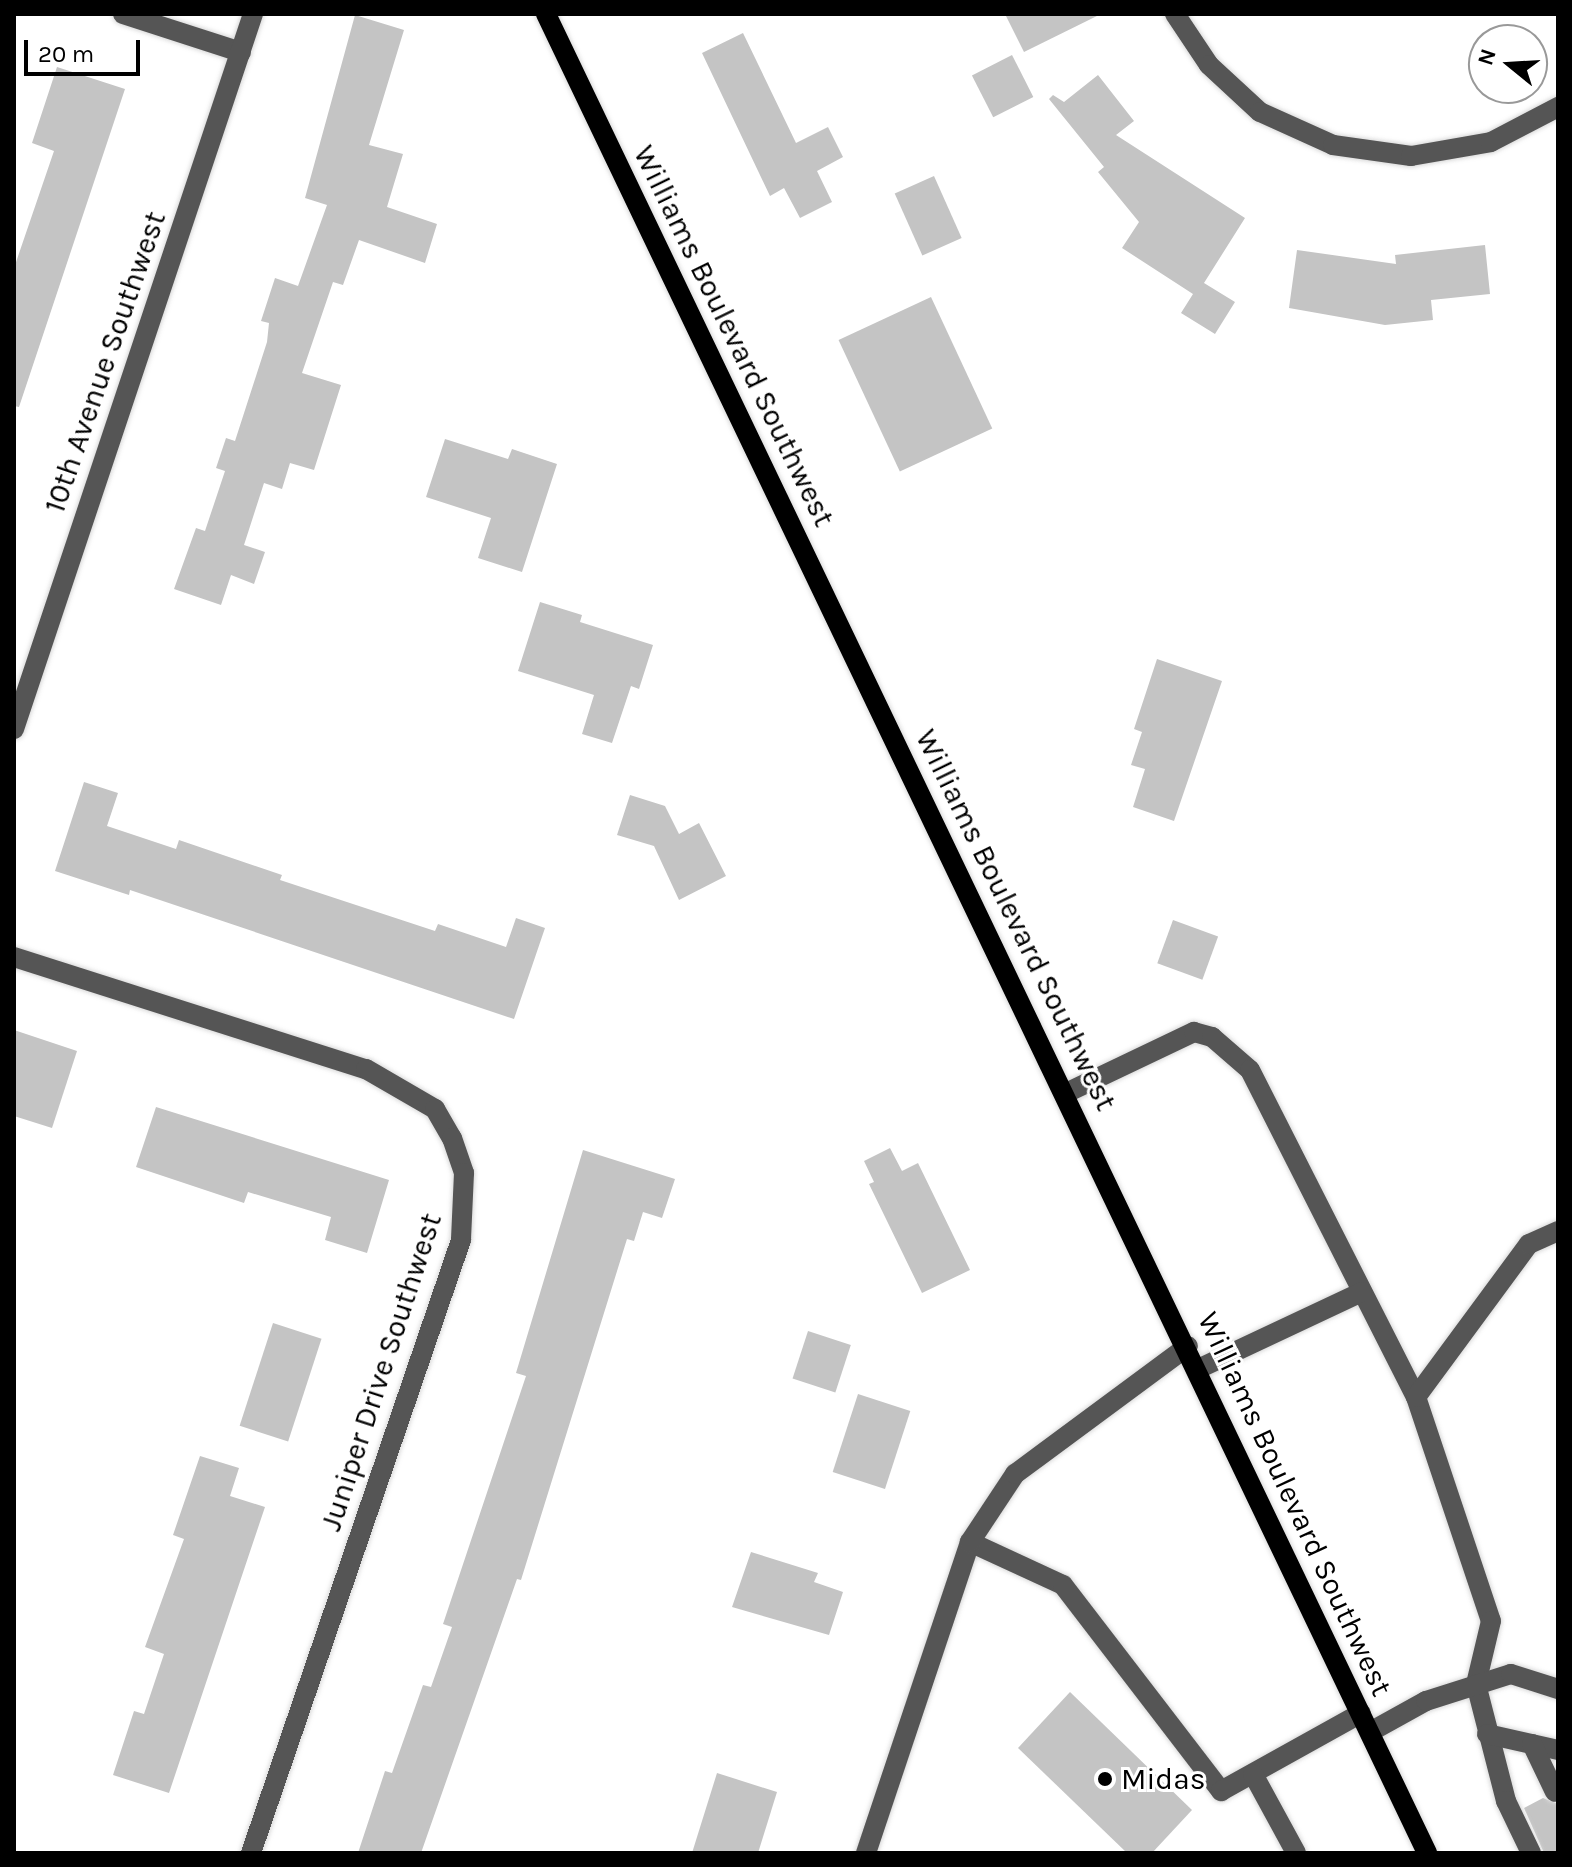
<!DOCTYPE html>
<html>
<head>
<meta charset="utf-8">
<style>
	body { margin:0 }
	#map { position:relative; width:1572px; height:1867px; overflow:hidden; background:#fff; font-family:Karla,sans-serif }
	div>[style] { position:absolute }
	.building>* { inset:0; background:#c4c4c4; transform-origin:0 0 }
	.roads { filter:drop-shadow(0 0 2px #dbdbdb) drop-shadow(0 0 2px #dbdbdb) }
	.minor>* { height:20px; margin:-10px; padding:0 10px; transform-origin:10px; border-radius:10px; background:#555 }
	.major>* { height:20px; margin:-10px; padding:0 10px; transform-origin:10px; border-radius:10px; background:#000 }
	.dots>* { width:22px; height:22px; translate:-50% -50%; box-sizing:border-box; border:4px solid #fff; border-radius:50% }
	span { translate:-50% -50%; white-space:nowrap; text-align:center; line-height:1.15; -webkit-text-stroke:6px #fff; paint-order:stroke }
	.street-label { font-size:30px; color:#000 }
	.poi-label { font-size:30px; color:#000 }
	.left { translate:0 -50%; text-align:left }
	.frame { position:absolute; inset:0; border:16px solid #000; pointer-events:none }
	.north { position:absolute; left:1468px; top:24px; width:80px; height:80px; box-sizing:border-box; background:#fff; border:2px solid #999; border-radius:50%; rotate:288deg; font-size:22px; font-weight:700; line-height:32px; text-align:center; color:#000 }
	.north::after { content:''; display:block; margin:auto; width:28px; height:36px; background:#000; clip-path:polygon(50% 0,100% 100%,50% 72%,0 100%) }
	.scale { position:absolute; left:24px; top:40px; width:116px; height:36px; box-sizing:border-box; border:4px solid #000; border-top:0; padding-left:10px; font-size:24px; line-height:28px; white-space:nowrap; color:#000; -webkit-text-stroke:6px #fff; paint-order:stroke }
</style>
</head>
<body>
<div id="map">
	<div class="building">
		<div style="clip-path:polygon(1005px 14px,1101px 14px,1024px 52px)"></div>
		<div style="clip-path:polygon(355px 15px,404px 30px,369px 145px,403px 154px,387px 207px,437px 224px,425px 263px,359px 240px,343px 285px,333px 282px,302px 373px,341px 385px,314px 470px,290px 463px,282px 489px,264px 483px,244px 545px,265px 552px,254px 584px,231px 575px,221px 605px,174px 589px,196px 528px,205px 531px,225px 471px,216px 468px,226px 438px,235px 441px,267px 342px,269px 323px,261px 321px,275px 278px,298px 286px,327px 205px,305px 198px)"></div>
		<div style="clip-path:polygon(743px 33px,796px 143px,828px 127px,843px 157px,817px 171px,832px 202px,800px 218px,784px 188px,770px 196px,702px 53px)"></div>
		<div style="left:1012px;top:55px;width:47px;height:45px;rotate:63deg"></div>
		<div style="clip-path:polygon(57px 67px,125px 89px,19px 407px,14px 406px,14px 268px,54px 151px,32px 143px)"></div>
		<div style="clip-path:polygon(1098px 75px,1134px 121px,1116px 135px,1245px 218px,1204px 283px,1235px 302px,1215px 334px,1181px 313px,1193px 294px,1122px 248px,1139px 222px,1098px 172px,1104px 167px,1049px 99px,1053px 95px,1064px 102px)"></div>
		<div style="left:934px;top:176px;width:68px;height:43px;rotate:66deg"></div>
		<div style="clip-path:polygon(1485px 245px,1490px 294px,1431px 300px,1433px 320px,1385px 325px,1289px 308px,1297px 250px,1396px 264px,1395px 255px)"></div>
		<div style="left:931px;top:297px;width:145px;height:102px;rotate:65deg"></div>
		<div style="clip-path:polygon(445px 439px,508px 459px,512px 449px,557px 464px,522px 572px,478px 558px,491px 518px,426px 497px)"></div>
		<div style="clip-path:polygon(540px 602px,582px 615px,580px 622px,653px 645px,639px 689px,631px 686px,612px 743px,582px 734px,594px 695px,518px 671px)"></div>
		<div style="clip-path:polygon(1157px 659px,1222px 681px,1174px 821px,1133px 807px,1145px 769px,1131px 765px,1142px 732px,1134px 729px)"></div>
		<div style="clip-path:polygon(84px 782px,118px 793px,107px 826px,176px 849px,179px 840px,282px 875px,280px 880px,435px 931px,438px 924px,506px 947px,516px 918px,545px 928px,514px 1019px,130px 890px,129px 895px,55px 871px)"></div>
		<div style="clip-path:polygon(630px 795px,665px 806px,679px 834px,699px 823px,726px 876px,679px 900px,654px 846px,617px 835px)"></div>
		<div style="left:1173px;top:920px;width:48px;height:46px;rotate:20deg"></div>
		<div style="clip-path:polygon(14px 1030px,77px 1051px,52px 1128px,14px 1116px)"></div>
		<div style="clip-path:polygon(156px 1107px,389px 1180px,367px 1253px,325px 1240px,331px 1217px,248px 1192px,244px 1203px,136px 1167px)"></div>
		<div style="clip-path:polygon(890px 1148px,902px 1171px,918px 1163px,970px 1270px,922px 1293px,869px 1184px,874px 1182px,864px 1161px)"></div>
		<div style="clip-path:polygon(583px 1150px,675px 1179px,662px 1218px,643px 1212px,634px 1241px,627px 1239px,521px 1580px,517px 1579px,421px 1853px,358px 1853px,385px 1771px,392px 1773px,423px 1685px,431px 1687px,452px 1627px,443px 1624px,526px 1376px,516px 1373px)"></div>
		<div style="left:273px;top:1323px;width:51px;height:108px;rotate:18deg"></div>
		<div style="left:808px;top:1331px;width:45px;height:50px;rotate:18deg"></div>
		<div style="left:858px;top:1394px;width:55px;height:82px;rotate:18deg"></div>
		<div style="clip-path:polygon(200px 1456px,239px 1468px,230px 1496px,265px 1507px,169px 1793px,113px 1775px,134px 1711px,144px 1714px,164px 1654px,145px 1647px,184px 1539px,173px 1535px)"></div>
		<div style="clip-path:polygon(751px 1552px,818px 1573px,814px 1582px,843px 1592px,829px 1635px,732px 1607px)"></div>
		<div style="clip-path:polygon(1070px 1692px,1192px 1810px,1152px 1853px,1127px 1853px,1018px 1748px)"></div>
		<div style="clip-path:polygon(717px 1773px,777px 1792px,758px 1853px,692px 1853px)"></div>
		<div style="clip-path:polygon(1543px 1798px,1558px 1804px,1558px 1853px,1544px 1853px,1524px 1808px)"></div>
	</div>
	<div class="roads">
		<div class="minor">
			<div style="left:123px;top:14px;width:124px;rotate:17.9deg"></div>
			<div style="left:1175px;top:14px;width:61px;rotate:56.3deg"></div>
			<div style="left:1209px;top:65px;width:69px;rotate:42.7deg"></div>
			<div style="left:1260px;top:112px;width:80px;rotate:24.3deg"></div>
			<div style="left:1333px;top:145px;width:79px;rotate:8deg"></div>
			<div style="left:1411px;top:156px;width:81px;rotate:-9.9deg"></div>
			<div style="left:1491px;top:142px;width:76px;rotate:-27.6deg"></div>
			<div style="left:14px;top:729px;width:754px;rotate:-71.52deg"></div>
			<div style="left:14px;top:957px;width:369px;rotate:17.7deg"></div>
			<div style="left:366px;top:1069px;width:80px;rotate:30.1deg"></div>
			<div style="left:435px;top:1109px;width:34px;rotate:60deg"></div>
			<div style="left:452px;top:1138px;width:37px;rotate:71deg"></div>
			<div style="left:464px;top:1173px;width:67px;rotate:92.6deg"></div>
			<div style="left:461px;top:1240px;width:648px;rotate:108.91deg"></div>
			<div style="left:1066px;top:1093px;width:142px;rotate:-25.5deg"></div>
			<div style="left:1194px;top:1032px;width:19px;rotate:16deg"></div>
			<div style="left:1212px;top:1037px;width:50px;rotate:41deg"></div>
			<div style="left:1250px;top:1070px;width:367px;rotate:63.1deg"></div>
			<div style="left:1416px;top:1397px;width:236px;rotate:71.5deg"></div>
			<div style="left:1491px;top:1621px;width:65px;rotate:103.4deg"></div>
			<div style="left:1476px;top:1684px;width:121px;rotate:75.6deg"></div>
			<div style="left:1506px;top:1801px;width:58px;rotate:64.3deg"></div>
			<div style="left:1198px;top:1369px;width:181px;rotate:-25.2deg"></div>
			<div style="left:1416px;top:1397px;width:190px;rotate:-53.6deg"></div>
			<div style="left:1529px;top:1244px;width:32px;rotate:-24deg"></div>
			<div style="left:970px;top:1542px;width:102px;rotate:24.8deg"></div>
			<div style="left:1063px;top:1585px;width:260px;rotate:52.5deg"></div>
			<div style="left:1221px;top:1791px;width:160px;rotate:-29.1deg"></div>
			<div style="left:1370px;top:1732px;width:64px;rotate:-29deg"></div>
			<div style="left:1426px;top:1701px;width:89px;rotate:-17.6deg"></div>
			<div style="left:1511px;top:1674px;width:49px;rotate:17.7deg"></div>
			<div style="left:1487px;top:1734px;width:73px;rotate:12.7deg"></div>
			<div style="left:1532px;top:1744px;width:53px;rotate:64.4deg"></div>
			<div style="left:1253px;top:1774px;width:90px;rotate:61.4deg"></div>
			<div style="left:866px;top:1853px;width:328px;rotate:-71.5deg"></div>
			<div style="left:970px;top:1542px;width:82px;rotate:-56.5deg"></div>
			<div style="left:1015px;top:1474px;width:215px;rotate:-36.5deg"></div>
		</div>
		<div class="major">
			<div style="left:546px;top:14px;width:2039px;rotate:64.4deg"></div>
		</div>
	</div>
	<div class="dots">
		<div style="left:1105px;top:1779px;background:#000"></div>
	</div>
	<div class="street-label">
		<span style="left:734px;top:336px;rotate:64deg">Williams Boulevard Southwest</span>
		<span style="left:105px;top:362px;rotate:-71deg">10th Avenue Southwest</span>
		<span style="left:1016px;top:920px;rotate:64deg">Williams Boulevard Southwest</span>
		<span style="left:381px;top:1372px;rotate:-72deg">Juniper Drive Southwest</span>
		<span style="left:1295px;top:1504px;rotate:65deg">Williams Boulevard Southwest</span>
	</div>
	<div class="poi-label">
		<span class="left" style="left:1121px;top:1779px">Midas</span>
	</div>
	<div class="frame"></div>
	<div class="north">N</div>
	<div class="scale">20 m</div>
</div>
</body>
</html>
